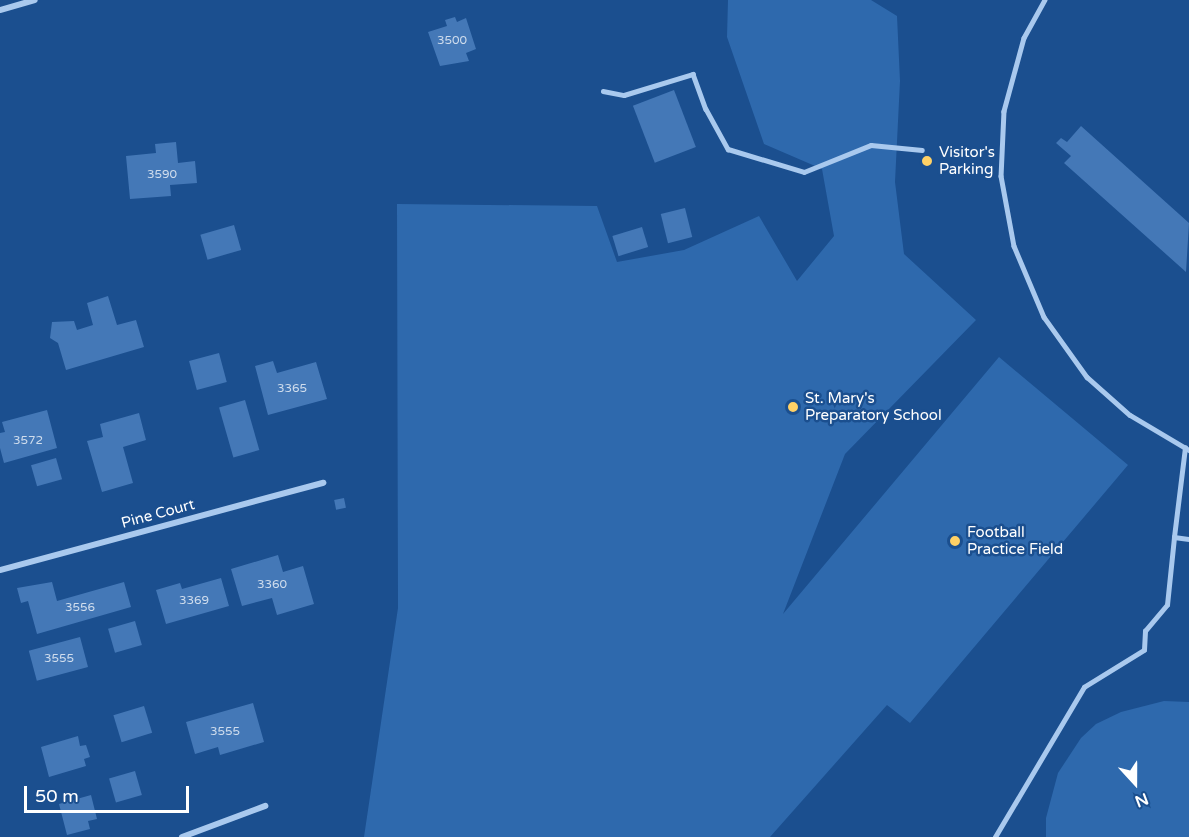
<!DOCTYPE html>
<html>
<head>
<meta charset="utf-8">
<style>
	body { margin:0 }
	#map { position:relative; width:1189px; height:837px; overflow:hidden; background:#1b4f8f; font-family:"Varela Round",sans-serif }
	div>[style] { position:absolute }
	.green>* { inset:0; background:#2e69ad }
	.building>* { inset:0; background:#4478b7; transform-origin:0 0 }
	.lane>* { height:4.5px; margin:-2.25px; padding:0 2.25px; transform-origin:2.25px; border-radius:2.25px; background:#a9c9ee }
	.street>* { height:6px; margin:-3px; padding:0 3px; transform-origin:3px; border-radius:3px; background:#a9c9ee }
	.dots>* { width:16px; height:16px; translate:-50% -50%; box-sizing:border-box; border:3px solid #1b4f8f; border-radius:50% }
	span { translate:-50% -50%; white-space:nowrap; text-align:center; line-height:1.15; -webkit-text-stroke:5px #1b4f8f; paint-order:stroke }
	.number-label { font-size:12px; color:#d0dded }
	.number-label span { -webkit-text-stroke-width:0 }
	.poi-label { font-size:15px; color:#fff }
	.left { translate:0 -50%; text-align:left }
	.street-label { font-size:15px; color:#fff }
	.north { position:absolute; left:1105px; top:753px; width:60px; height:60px; -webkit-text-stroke:4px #1b4f8f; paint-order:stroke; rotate:159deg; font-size:16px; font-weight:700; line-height:24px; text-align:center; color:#fff }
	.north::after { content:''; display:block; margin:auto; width:21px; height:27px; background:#fff; clip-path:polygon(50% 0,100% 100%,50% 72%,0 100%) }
	.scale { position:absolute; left:24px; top:786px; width:165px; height:27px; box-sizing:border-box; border:3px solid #fff; border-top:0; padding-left:8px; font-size:18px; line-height:21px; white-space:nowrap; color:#fff; -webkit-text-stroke:4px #1b4f8f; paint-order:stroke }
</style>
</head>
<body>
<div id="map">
	<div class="green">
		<div style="clip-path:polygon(728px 0,871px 0,897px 16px,900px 81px,895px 182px,904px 254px,976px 320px,845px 454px,783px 614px,999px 357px,1128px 465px,910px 723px,887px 705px,770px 837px,364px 837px,398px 608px,397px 204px,597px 206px,617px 262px,684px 250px,759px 216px,797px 281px,834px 236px,822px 169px,764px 144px,727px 37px)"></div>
		<div style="clip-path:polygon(1164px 701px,1189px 702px,1189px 837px,1046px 837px,1046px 818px,1058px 773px,1081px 738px,1096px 724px,1121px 712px)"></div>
	</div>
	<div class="building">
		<div style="clip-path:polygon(455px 17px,457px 22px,466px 18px,476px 49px,466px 53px,469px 61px,440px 66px,428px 32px,447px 26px,445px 20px)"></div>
		<div style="left:674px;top:90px;width:61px;height:44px;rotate:69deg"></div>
		<div style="clip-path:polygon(1081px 126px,1189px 223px,1186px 272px,1064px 163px,1071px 156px,1056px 143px,1061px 138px,1067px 142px)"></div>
		<div style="clip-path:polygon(176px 142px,178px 163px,195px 161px,197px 183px,170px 185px,171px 196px,130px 199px,126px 156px,156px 153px,155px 144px)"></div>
		<div style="left:685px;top:208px;width:30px;height:25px;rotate:76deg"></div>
		<div style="left:234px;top:225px;width:26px;height:35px;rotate:74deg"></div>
		<div style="left:642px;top:227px;width:21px;height:31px;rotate:73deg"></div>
		<div style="clip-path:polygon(108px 296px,117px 325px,136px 320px,144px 347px,66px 370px,58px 343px,50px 338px,52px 322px,74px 321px,77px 330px,93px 325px,87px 303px)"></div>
		<div style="left:219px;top:353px;width:30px;height:31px;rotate:75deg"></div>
		<div style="clip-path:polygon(273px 361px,277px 373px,316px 362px,327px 399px,268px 415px,255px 366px)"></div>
		<div style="left:245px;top:400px;width:52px;height:27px;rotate:74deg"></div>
		<div style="clip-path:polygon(47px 410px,57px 448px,4px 463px,0 448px,0 433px,5px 432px,2px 422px)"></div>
		<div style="clip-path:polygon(139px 413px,146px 440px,123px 447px,133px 483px,102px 492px,87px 441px,103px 437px,100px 424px)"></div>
		<div style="left:56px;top:458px;width:22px;height:26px;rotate:74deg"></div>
		<div style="left:344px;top:498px;width:10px;height:10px;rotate:79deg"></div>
		<div style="clip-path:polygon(278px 555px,283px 572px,303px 566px,314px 604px,277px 615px,272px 598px,242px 606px,231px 569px)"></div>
		<div style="clip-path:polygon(221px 578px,229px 606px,166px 624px,156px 590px,180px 583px,182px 589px)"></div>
		<div style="clip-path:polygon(52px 582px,57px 601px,124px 582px,131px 607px,37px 634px,28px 601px,21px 603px,17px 588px)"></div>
		<div style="left:135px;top:621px;width:25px;height:28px;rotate:74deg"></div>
		<div style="left:80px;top:637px;width:31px;height:53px;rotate:75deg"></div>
		<div style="clip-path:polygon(253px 703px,264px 742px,220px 755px,218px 747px,195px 754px,186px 722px)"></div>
		<div style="left:144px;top:706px;width:28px;height:32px;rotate:73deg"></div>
		<div style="clip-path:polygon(78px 736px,80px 746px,86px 745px,90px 757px,84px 759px,86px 766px,49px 777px,41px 747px)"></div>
		<div style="left:135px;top:771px;width:25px;height:27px;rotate:74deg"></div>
		<div style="clip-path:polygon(91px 795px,97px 819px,88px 821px,90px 829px,67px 835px,59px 804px)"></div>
	</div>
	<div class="lane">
		<div style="left:1045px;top:0;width:43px;rotate:118.9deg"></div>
		<div style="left:1024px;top:38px;width:76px;rotate:105.3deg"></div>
		<div style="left:1004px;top:111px;width:65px;rotate:92.6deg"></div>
		<div style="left:1001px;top:176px;width:71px;rotate:79.5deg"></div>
		<div style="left:1014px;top:246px;width:77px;rotate:67.1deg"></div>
		<div style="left:1044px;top:317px;width:74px;rotate:54.4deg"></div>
		<div style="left:1087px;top:377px;width:57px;rotate:41.5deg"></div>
		<div style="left:1130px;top:415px;width:69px;rotate:30.7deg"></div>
		<div style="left:603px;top:91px;width:21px;rotate:11deg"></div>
		<div style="left:624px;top:95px;width:72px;rotate:-16.9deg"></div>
		<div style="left:693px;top:74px;width:37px;rotate:70deg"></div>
		<div style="left:706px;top:109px;width:46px;rotate:61.2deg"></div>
		<div style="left:728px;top:149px;width:79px;rotate:16.8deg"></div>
		<div style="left:804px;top:172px;width:72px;rotate:-21.9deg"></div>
		<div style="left:871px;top:145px;width:51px;rotate:5.6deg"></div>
		<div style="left:1174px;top:537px;width:90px;rotate:-83deg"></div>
		<div style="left:995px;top:837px;width:174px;rotate:-59.3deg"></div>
		<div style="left:1084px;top:687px;width:70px;rotate:-31.7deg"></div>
		<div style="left:1144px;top:650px;width:19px;rotate:-87deg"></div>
		<div style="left:1145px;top:631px;width:34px;rotate:-50deg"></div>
		<div style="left:1167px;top:605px;width:68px;rotate:-84.1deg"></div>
		<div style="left:1174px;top:537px;width:15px;rotate:8deg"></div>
	</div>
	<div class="street">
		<div style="left:0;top:10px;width:36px;rotate:-16deg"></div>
		<div style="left:0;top:570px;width:335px;rotate:-15.1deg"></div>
		<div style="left:182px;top:837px;width:89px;rotate:-20.5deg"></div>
	</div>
	<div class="dots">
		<div style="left:927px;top:161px;background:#ffd166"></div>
		<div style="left:793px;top:407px;background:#ffd166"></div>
		<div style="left:955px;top:541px;background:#ffd166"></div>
	</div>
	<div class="number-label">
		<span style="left:452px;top:41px">3500</span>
		<span style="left:162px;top:175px">3590</span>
		<span style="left:292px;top:389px">3365</span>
		<span style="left:28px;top:441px">3572</span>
		<span style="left:272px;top:585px">3360</span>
		<span style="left:194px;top:601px">3369</span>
		<span style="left:80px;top:608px">3556</span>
		<span style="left:59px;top:659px">3555</span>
		<span style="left:225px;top:732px">3555</span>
	</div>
	<div class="poi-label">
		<span class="left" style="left:939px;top:161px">Visitor's<br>Parking</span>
		<span class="left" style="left:805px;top:407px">St. Mary's<br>Preparatory School</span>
		<span class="left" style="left:967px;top:541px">Football<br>Practice Field</span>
	</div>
	<div class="street-label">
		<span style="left:158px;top:514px;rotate:-15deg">Pine Court</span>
	</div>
	<div class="north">N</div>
	<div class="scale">50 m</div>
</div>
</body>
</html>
